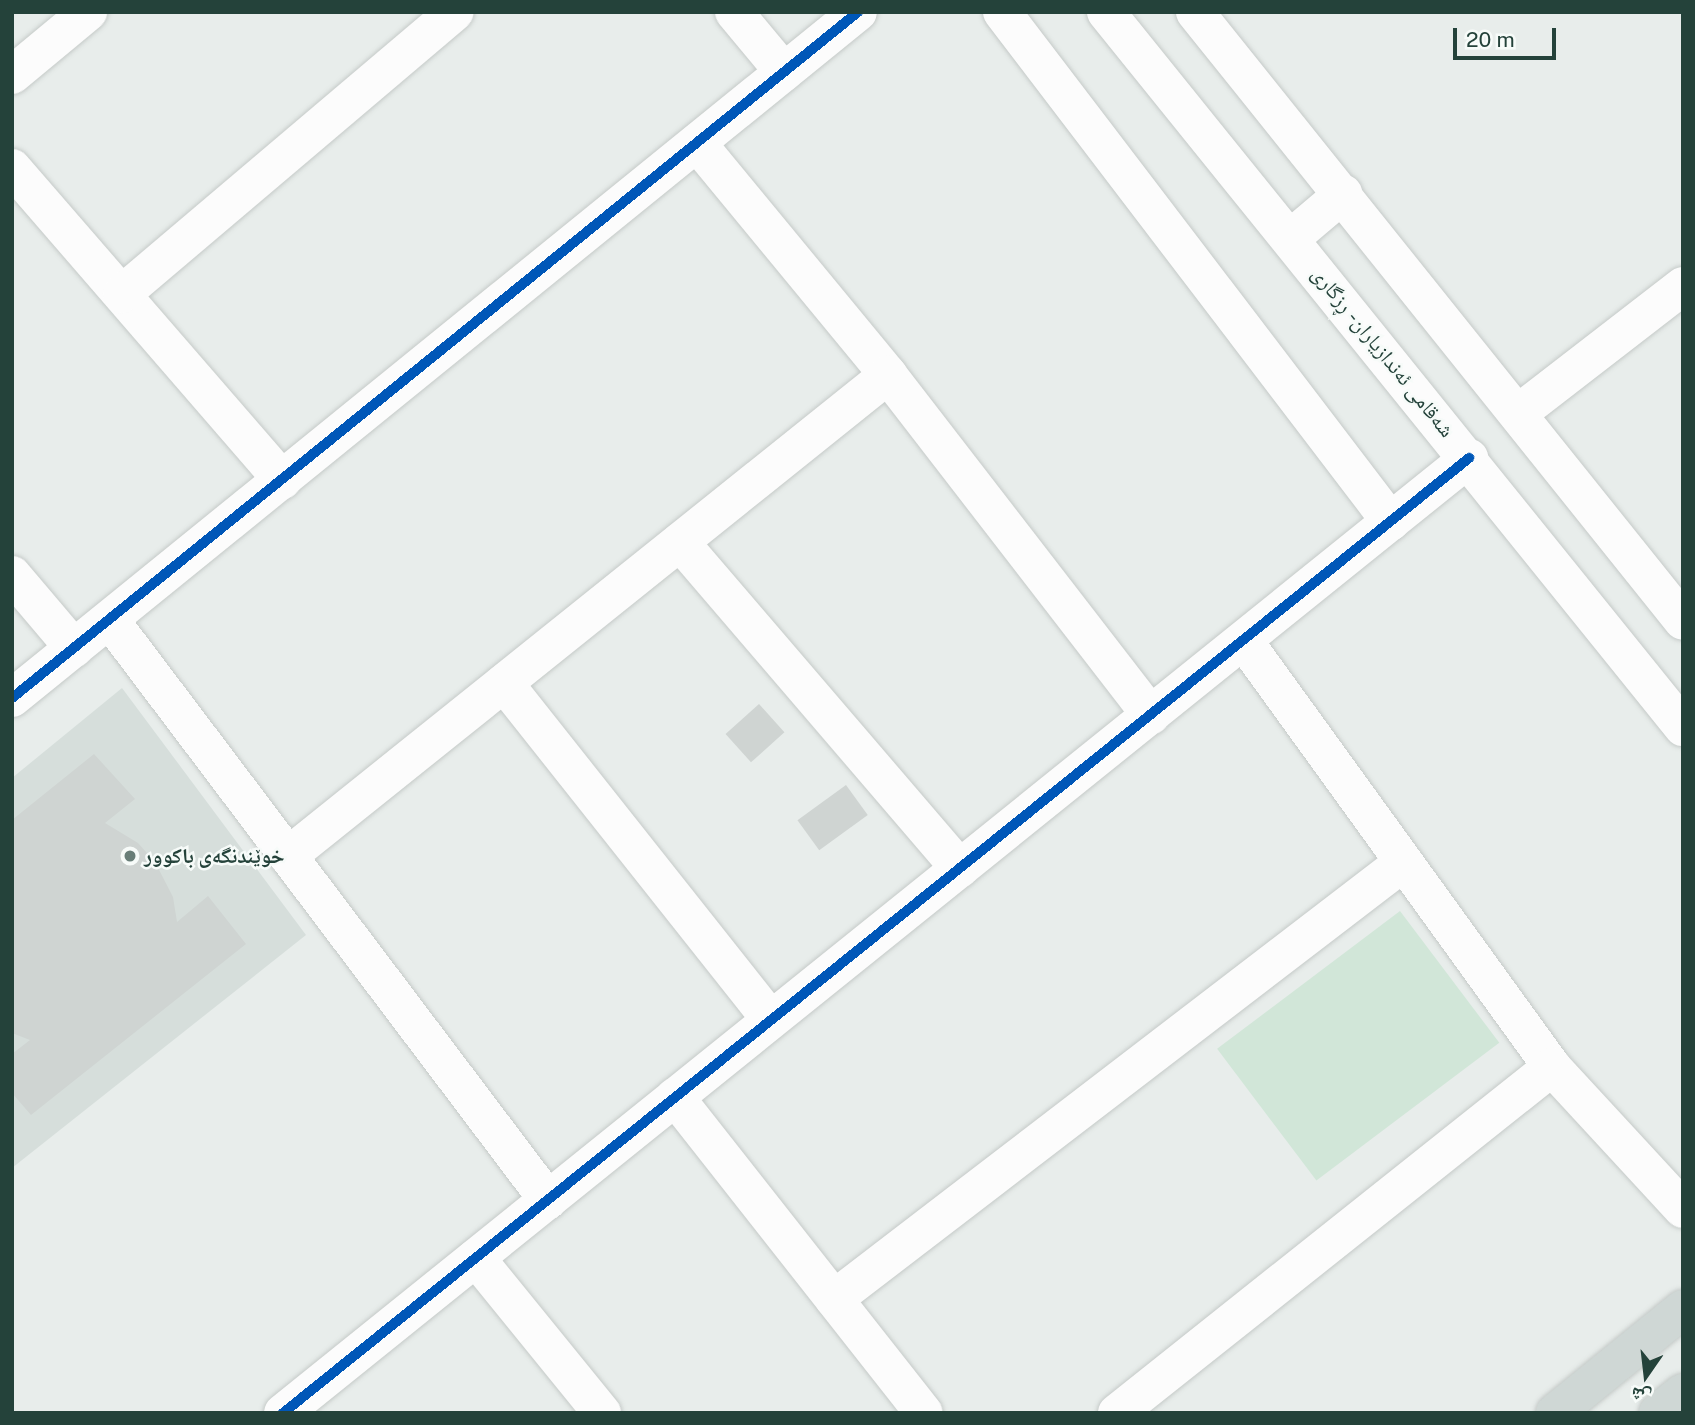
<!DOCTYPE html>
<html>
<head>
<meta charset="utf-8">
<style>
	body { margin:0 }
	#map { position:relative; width:1695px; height:1425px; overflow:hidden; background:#e8edeb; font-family:"Public Sans","Noto Naskh Arabic",sans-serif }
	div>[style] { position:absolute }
	.built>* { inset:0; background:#d6dedb }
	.green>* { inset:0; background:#d1e6d8; transform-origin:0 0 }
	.building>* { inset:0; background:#cfd4d2; transform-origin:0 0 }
	.roads { filter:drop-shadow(0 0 2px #c5cac8) drop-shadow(0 0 2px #c5cac8) }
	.minor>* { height:38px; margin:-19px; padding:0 19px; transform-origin:19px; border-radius:19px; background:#fcfcfc }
	.major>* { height:38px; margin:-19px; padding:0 19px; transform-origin:19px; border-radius:19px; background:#cfd7d5 }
	.cycleway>* { height:10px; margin:-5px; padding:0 5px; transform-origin:5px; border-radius:5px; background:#0057b8 }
	.dots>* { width:19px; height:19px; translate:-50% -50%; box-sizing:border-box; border:4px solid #f7fbf9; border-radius:50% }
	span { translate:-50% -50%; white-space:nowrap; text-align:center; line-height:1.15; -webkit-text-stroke:5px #f7fbf9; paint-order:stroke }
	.street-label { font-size:21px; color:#24423a }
	.poi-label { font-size:21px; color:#24423a; font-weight:700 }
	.left { translate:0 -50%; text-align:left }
	.frame { position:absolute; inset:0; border:14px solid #24423a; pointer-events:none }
	.north { position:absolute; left:1611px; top:1341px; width:70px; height:70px; -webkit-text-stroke:5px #f7fbf9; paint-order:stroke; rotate:194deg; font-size:19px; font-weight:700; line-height:28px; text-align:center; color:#24423a }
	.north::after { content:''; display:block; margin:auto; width:24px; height:32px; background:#24423a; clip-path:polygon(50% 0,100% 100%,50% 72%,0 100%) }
	.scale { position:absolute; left:1453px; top:28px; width:103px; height:32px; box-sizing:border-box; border:4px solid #24423a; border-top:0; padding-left:9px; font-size:21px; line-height:24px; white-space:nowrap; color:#24423a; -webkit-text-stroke:5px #f7fbf9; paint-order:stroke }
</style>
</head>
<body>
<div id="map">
	<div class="built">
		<div style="clip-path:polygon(122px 688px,306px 935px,12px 1168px,12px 778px)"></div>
	</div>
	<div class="green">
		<div style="left:1400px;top:911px;width:165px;height:229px;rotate:53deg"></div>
	</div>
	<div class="building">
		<div style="left:759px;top:704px;width:38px;height:45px;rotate:48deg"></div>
		<div style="clip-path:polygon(94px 754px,135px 799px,105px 823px,138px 843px,155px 862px,173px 897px,177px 922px,208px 896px,246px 944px,31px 1115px,12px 1093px,12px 1054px,30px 1040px,12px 1033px,12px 820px)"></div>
		<div style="left:846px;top:785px;width:37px;height:60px;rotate:54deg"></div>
	</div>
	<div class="roads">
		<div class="minor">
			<div style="left:734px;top:12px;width:78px;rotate:50.2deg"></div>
			<div style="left:1002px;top:12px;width:641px;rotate:52.67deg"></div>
			<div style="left:1106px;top:12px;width:919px;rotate:51.1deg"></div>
			<div style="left:1195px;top:12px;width:780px;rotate:51.29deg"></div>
			<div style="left:12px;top:75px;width:99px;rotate:-39.7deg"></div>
			<div style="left:697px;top:143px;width:301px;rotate:50.5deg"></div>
			<div style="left:888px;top:375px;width:430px;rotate:52.3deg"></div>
			<div style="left:12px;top:168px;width:413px;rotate:49.1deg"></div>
			<div style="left:1290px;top:239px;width:70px;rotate:-40.3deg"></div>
			<div style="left:122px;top:294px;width:436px;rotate:-40.3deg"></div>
			<div style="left:1520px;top:412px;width:206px;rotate:-37.7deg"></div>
			<div style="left:680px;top:542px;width:430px;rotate:49.4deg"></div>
			<div style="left:12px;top:575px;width:96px;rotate:49.7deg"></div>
			<div style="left:110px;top:620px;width:727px;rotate:52.94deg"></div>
			<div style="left:1244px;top:641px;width:526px;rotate:54.13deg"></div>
			<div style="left:1552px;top:1067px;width:193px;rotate:47.3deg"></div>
			<div style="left:504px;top:683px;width:426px;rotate:51.6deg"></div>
			<div style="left:12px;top:698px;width:1089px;rotate:-39.04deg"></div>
			<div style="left:288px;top:856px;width:769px;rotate:-38.72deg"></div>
			<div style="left:675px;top:1097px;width:402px;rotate:51.8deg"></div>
			<div style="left:476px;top:1258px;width:200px;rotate:50.9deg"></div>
			<div style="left:834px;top:1299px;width:718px;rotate:-37.48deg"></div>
			<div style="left:283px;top:1413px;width:1523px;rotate:-38.84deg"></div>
			<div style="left:1117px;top:1413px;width:556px;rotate:-38.5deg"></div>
		</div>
		<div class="major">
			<div style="left:1555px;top:1413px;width:165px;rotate:-39.1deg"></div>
			<div style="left:1658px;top:1413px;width:32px;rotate:-39deg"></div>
		</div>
	</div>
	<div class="cycleway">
		<div style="left:12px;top:698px;width:1089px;rotate:-39.04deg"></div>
		<div style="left:283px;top:1413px;width:1523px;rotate:-38.84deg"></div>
	</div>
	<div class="dots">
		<div style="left:130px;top:856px;background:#697e78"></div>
	</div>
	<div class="street-label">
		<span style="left:1383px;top:352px;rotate:51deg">شەقامی ئەندازیاران - ڕزگاری</span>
	</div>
	<div class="poi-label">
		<span class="left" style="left:144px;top:856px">خوێندنگەی باکوور</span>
	</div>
	<div class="frame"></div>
	<div class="north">ش</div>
	<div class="scale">20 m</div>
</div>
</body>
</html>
